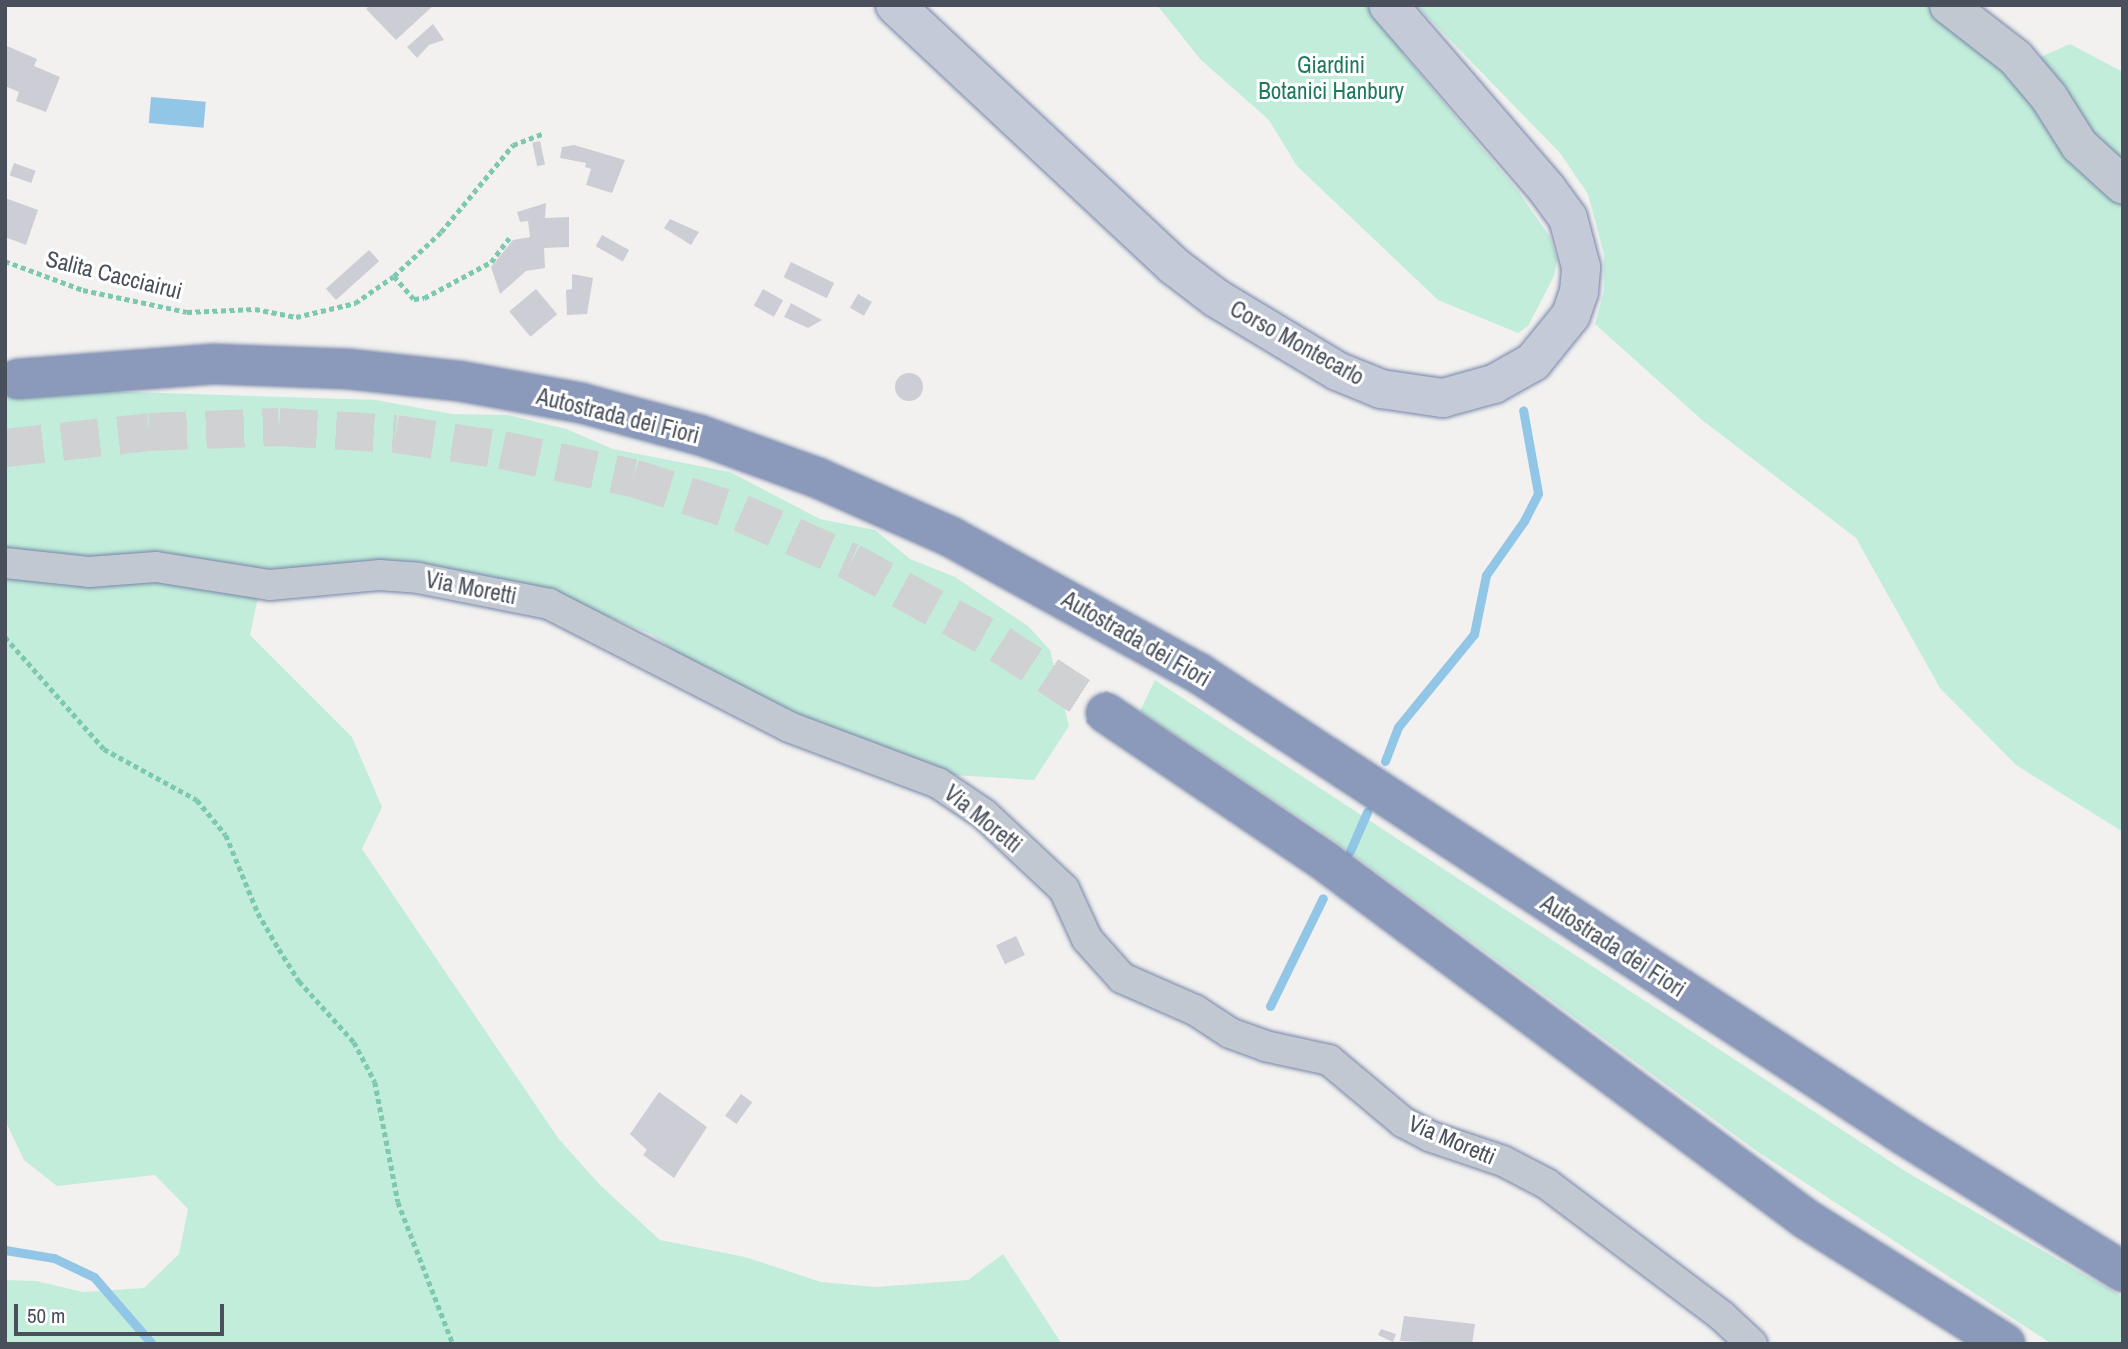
<!DOCTYPE html>
<html>
<head>
<meta charset="utf-8">
<style>
	body { margin:0 }
	#map { position:relative; width:2128px; height:1349px; overflow:hidden; background:#f2f1f0; font-family:"Archivo Narrow",sans-serif }
	div>[style] { position:absolute }
	.green>* { inset:0; background:#c2edda }
	.water>* { inset:0; background:#92c6e7; transform-origin:0 0 }
	.stream>* { height:9px; margin:-4.5px; padding:0 4.5px; transform-origin:4.5px; border-radius:4.5px; background:#92c6e7 }
	.building>* { inset:0; background:#cdced5; transform-origin:0 0 }
	.round { border-radius:50% }
	.motorway-tunnel>* { height:38px; margin-top:-19px; transform-origin:0; background:repeating-linear-gradient(90deg,#d0d1d2 0 38px,transparent 0 57px) }
	.path>* { height:4.5px; margin-top:-2.25px; transform-origin:0; background:repeating-linear-gradient(90deg,#7cc9b0 0 5px,transparent 0 8.5px) }
	.roads { filter:drop-shadow(0 0 2px #7685a7) drop-shadow(0 0 2px #7685a7) }
	.minor>* { height:30px; margin:-15px; padding:0 15px; transform-origin:15px; border-radius:15px; background:#c2c8d1 }
	.tertiary>* { height:37px; margin:-18.5px; padding:0 18.5px; transform-origin:18.5px; border-radius:18.5px; background:#c2c8d1 }
	.secondary>* { height:38px; margin:-19px; padding:0 19px; transform-origin:19px; border-radius:19px; background:#c4cad7 }
	.motorway>* { height:38px; margin:-19px; padding:0 19px; transform-origin:19px; border-radius:19px; background:#8b9abb }
	span { translate:-50% -50%; white-space:nowrap; text-align:center; line-height:1.15; -webkit-text-stroke:6px #fff; paint-order:stroke }
	.park-label { font-size:23px; color:#1d7a5c }
	.street-label { font-size:23px; color:#49505c }
	.frame { position:absolute; inset:0; border:7px solid #49505c; pointer-events:none }
	.scale { position:absolute; left:14px; top:1304px; width:210px; height:32px; box-sizing:border-box; border:4px solid #49505c; border-top:0; padding-left:9px; font-size:21px; line-height:24px; white-space:nowrap; color:#49505c; -webkit-text-stroke:5px #fff; paint-order:stroke }
</style>
</head>
<body>
<div id="map">
	<div class="green">
		<div style="clip-path:polygon(1157px 5px,1396px 5px,1403px 54px,1518px 191px,1550px 237px,1557px 260px,1554px 276px,1528px 326px,1518px 333px,1438px 300px,1297px 166px,1269px 120px,1201px 60px)"></div>
		<div style="clip-path:polygon(1416px 5px,1933px 5px,2006px 62px,2123px 198px,2123px 832px,2016px 765px,1940px 688px,1856px 538px,1702px 420px,1595px 324px,1604px 291px,1604px 254px,1588px 194px,1560px 153px)"></div>
		<div style="clip-path:polygon(2070px 44px,2123px 72px,2123px 165px,2090px 137px,2065px 86px,2038px 58px)"></div>
		<div style="clip-path:polygon(37px 389px,376px 400px,452px 414px,508px 415px,566px 429px,613px 449px,730px 472px,820px 519px,875px 530px,910px 559px,955px 577px,1028px 626px,1050px 650px,1069px 726px,1034px 780px,937px 774px,712px 678px,651px 634px,575px 603px,475px 574px,305px 571px,259px 593px,250px 635px,352px 737px,382px 807px,362px 849px,558px 1138px,600px 1185px,660px 1240px,745px 1257px,821px 1282px,875px 1287px,968px 1280px,1003px 1254px,1062px 1344px,5px 1344px,5px 1280px,36px 1281px,83px 1292px,144px 1288px,179px 1254px,188px 1209px,155px 1175px,57px 1186px,24px 1160px,5px 1120px,5px 394px)"></div>
		<div style="clip-path:polygon(1155px 680px,1908px 1173px,2123px 1297px,2123px 1344px,2052px 1344px,1758px 1152px,1326px 835px,1140px 711px)"></div>
	</div>
	<div class="water">
		<div style="left:151px;top:97px;width:55px;height:26px;rotate:5deg"></div>
	</div>
	<div class="stream">
		<div style="left:1385px;top:761px;width:36px;rotate:-69deg"></div>
		<div style="left:1398px;top:727px;width:120px;rotate:-50.7deg"></div>
		<div style="left:1474px;top:634px;width:60px;rotate:-78.5deg"></div>
		<div style="left:1486px;top:575px;width:66px;rotate:-54.9deg"></div>
		<div style="left:1524px;top:521px;width:31px;rotate:-63deg"></div>
		<div style="left:1538px;top:493px;width:84px;rotate:-100.2deg"></div>
		<div style="left:1350px;top:851px;width:43px;rotate:-66.4deg"></div>
		<div style="left:1270px;top:1006px;width:120px;rotate:-63.9deg"></div>
		<div style="left:5px;top:1250px;width:50px;rotate:9.3deg"></div>
		<div style="left:54px;top:1258px;width:44px;rotate:25.4deg"></div>
		<div style="left:94px;top:1277px;width:89px;rotate:49.1deg"></div>
	</div>
	<div class="building">
		<div style="clip-path:polygon(370px 5px,434px 5px,396px 40px,366px 9px)"></div>
		<div style="clip-path:polygon(433px 24px,444px 40px,429px 45px,417px 58px,407px 47px)"></div>
		<div style="clip-path:polygon(7px 46px,37px 59px,34px 66px,60px 77px,46px 112px,16px 101px,19px 92px,5px 86px)"></div>
		<div style="left:540px;top:141px;width:24px;height:8px;rotate:78deg"></div>
		<div style="clip-path:polygon(574px 145px,625px 160px,612px 193px,586px 185px,591px 169px,585px 167px,586px 163px,560px 158px,562px 147px)"></div>
		<div style="left:14px;top:163px;width:23px;height:13px;rotate:20deg"></div>
		<div style="clip-path:polygon(5px 198px,38px 210px,26px 245px,5px 237px)"></div>
		<div style="clip-path:polygon(546px 203px,545px 218px,569px 217px,569px 247px,544px 248px,545px 268px,526px 271px,500px 294px,491px 267px,513px 240px,530px 237px,528px 221px,520px 222px,517px 212px)"></div>
		<div style="clip-path:polygon(670px 219px,699px 232px,691px 245px,664px 228px)"></div>
		<div style="left:602px;top:235px;width:31px;height:13px;rotate:29deg"></div>
		<div style="left:369px;top:250px;width:15px;height:58px;rotate:48deg"></div>
		<div style="left:791px;top:262px;width:48px;height:17px;rotate:26deg"></div>
		<div style="clip-path:polygon(572px 274px,593px 278px,587px 314px,567px 315px,566px 290px,572px 289px)"></div>
		<div style="left:536px;top:289px;width:33px;height:35px;rotate:50deg"></div>
		<div style="left:763px;top:289px;width:23px;height:19px;rotate:29deg"></div>
		<div style="left:858px;top:294px;width:16px;height:16px;rotate:30deg"></div>
		<div style="clip-path:polygon(791px 303px,822px 320px,808px 328px,784px 317px)"></div>
		<div class="round" style="left:895px;top:373px;width:28px;height:28px"></div>
		<div style="left:1016px;top:936px;width:21px;height:22px;rotate:65deg"></div>
		<div style="clip-path:polygon(659px 1092px,707px 1127px,674px 1178px,643px 1155px,647px 1150px,630px 1134px)"></div>
		<div style="left:741px;top:1094px;width:14px;height:27px;rotate:36deg"></div>
		<div style="clip-path:polygon(1404px 1316px,1475px 1324px,1472px 1344px,1400px 1341px)"></div>
		<div style="clip-path:polygon(1381px 1329px,1396px 1334px,1393px 1342px,1378px 1335px)"></div>
	</div>
	<div class="motorway-tunnel">
		<div style="left:5px;top:448px;width:145px;rotate:-6.3deg"></div>
		<div style="left:149px;top:432px;width:130px;rotate:-2.2deg"></div>
		<div style="left:279px;top:427px;width:117px;rotate:3.4deg"></div>
		<div style="left:396px;top:434px;width:107px;rotate:8.6deg"></div>
		<div style="left:502px;top:450px;width:134px;rotate:12.1deg"></div>
		<div style="left:633px;top:478px;width:114px;rotate:18deg"></div>
		<div style="left:741px;top:513px;width:120px;rotate:24deg"></div>
		<div style="left:851px;top:562px;width:170px;rotate:28.8deg"></div>
		<div style="left:1000px;top:644px;width:126px;rotate:33.1deg"></div>
	</div>
	<div class="path">
		<div style="left:5px;top:261px;width:83px;rotate:20.4deg"></div>
		<div style="left:83px;top:290px;width:106px;rotate:11.9deg"></div>
		<div style="left:187px;top:312px;width:68px;rotate:-2.5deg"></div>
		<div style="left:255px;top:309px;width:42px;rotate:11deg"></div>
		<div style="left:296px;top:317px;width:61px;rotate:-13.3deg"></div>
		<div style="left:355px;top:303px;width:47px;rotate:-34.7deg"></div>
		<div style="left:394px;top:276px;width:30px;rotate:49deg"></div>
		<div style="left:414px;top:299px;width:10px;rotate:-6deg"></div>
		<div style="left:424px;top:298px;width:76px;rotate:-28.2deg"></div>
		<div style="left:491px;top:262px;width:30px;rotate:-53deg"></div>
		<div style="left:394px;top:276px;width:64px;rotate:-43.1deg"></div>
		<div style="left:441px;top:232px;width:113px;rotate:-50.4deg"></div>
		<div style="left:513px;top:145px;width:31px;rotate:-21deg"></div>
		<div style="left:5px;top:637px;width:149px;rotate:48.5deg"></div>
		<div style="left:104px;top:749px;width:106px;rotate:28.7deg"></div>
		<div style="left:197px;top:800px;width:45px;rotate:50.4deg"></div>
		<div style="left:226px;top:835px;width:84px;rotate:67.7deg"></div>
		<div style="left:258px;top:913px;width:42px;rotate:59.7deg"></div>
		<div style="left:279px;top:949px;width:38px;rotate:58deg"></div>
		<div style="left:299px;top:981px;width:82px;rotate:48deg"></div>
		<div style="left:354px;top:1042px;width:45px;rotate:62.3deg"></div>
		<div style="left:375px;top:1082px;width:122px;rotate:79.1deg"></div>
		<div style="left:398px;top:1202px;width:152px;rotate:68.8deg"></div>
	</div>
	<div class="roads">
		<div class="minor">
			<div style="left:5px;top:563px;width:84px;rotate:6.1deg"></div>
			<div style="left:89px;top:572px;width:67px;rotate:-4.3deg"></div>
			<div style="left:156px;top:567px;width:115px;rotate:9deg"></div>
			<div style="left:270px;top:585px;width:109px;rotate:-5.2deg"></div>
			<div style="left:379px;top:575px;width:39px;rotate:4deg"></div>
			<div style="left:418px;top:578px;width:134px;rotate:11.2deg"></div>
			<div style="left:549px;top:604px;width:270px;rotate:27.1deg"></div>
			<div style="left:789px;top:727px;width:159px;rotate:20.6deg"></div>
			<div style="left:938px;top:783px;width:55px;rotate:34deg"></div>
			<div style="left:984px;top:814px;width:110px;rotate:43.2deg"></div>
			<div style="left:1064px;top:889px;width:55px;rotate:65.3deg"></div>
			<div style="left:1087px;top:939px;width:52px;rotate:48.1deg"></div>
			<div style="left:1122px;top:978px;width:80px;rotate:23.7deg"></div>
			<div style="left:1195px;top:1010px;width:42px;rotate:33.3deg"></div>
			<div style="left:1230px;top:1033px;width:37px;rotate:20deg"></div>
			<div style="left:1265px;top:1046px;width:66px;rotate:12.3deg"></div>
			<div style="left:1329px;top:1060px;width:97px;rotate:40deg"></div>
			<div style="left:1403px;top:1122px;width:30px;rotate:28deg"></div>
			<div style="left:1429px;top:1136px;width:78px;rotate:18.7deg"></div>
			<div style="left:1503px;top:1161px;width:50px;rotate:27.6deg"></div>
			<div style="left:1547px;top:1184px;width:219px;rotate:37deg"></div>
			<div style="left:1722px;top:1316px;width:41px;rotate:43deg"></div>
		</div>
		<div class="tertiary">
			<div style="left:1948px;top:5px;width:85px;rotate:37.8deg"></div>
			<div style="left:2015px;top:57px;width:51px;rotate:49.8deg"></div>
			<div style="left:2048px;top:96px;width:58px;rotate:57.7deg"></div>
			<div style="left:2079px;top:145px;width:59px;rotate:42.3deg"></div>
		</div>
		<div class="secondary">
			<div style="left:895px;top:5px;width:382px;rotate:43.1deg"></div>
			<div style="left:1174px;top:266px;width:53px;rotate:37.3deg"></div>
			<div style="left:1216px;top:298px;width:141px;rotate:31.1deg"></div>
			<div style="left:1337px;top:371px;width:48px;rotate:22.2deg"></div>
			<div style="left:1381px;top:389px;width:63px;rotate:8.3deg"></div>
			<div style="left:1443px;top:398px;width:53px;rotate:-15.4deg"></div>
			<div style="left:1494px;top:384px;width:45px;rotate:-29.4deg"></div>
			<div style="left:1533px;top:362px;width:60px;rotate:-51deg"></div>
			<div style="left:1571px;top:315px;width:24px;rotate:-71deg"></div>
			<div style="left:1579px;top:292px;width:25px;rotate:-85deg"></div>
			<div style="left:1581px;top:267px;width:51px;rotate:-104.9deg"></div>
			<div style="left:1568px;top:218px;width:36px;rotate:-126deg"></div>
			<div style="left:1547px;top:189px;width:243px;rotate:-130.8deg"></div>
		</div>
		<div class="motorway">
			<div style="left:18px;top:379px;width:196px;rotate:-4.4deg"></div>
			<div style="left:213px;top:364px;width:135px;rotate:2.1deg"></div>
			<div style="left:348px;top:369px;width:112px;rotate:6.2deg"></div>
			<div style="left:459px;top:381px;width:124px;rotate:10.2deg"></div>
			<div style="left:581px;top:403px;width:123px;rotate:15.1deg"></div>
			<div style="left:700px;top:435px;width:126px;rotate:20deg"></div>
			<div style="left:818px;top:478px;width:145px;rotate:23.9deg"></div>
			<div style="left:951px;top:537px;width:281px;rotate:28.8deg"></div>
			<div style="left:1197px;top:672px;width:845px;rotate:33.22deg"></div>
			<div style="left:1904px;top:1135px;width:258px;rotate:32deg"></div>
			<div style="left:1106px;top:713px;width:266px;rotate:34.1deg"></div>
			<div style="left:1326px;top:862px;width:598px;rotate:36.64deg"></div>
			<div style="left:1806px;top:1219px;width:235px;rotate:32.1deg"></div>
		</div>
	</div>
	<div class="park-label">
		<span style="left:1331px;top:78px">Giardini<br>Botanici Hanbury</span>
	</div>
	<div class="street-label">
		<span style="left:114px;top:275px;rotate:14deg">Salita Cacciairui</span>
		<span style="left:1297px;top:343px;rotate:29deg">Corso Montecarlo</span>
		<span style="left:618px;top:416px;rotate:14deg">Autostrada dei Fiori</span>
		<span style="left:471px;top:588px;rotate:11deg">Via Moretti</span>
		<span style="left:1136px;top:639px;rotate:30deg">Autostrada dei Fiori</span>
		<span style="left:983px;top:819px;rotate:39deg">Via Moretti</span>
		<span style="left:1613px;top:946px;rotate:33deg">Autostrada dei Fiori</span>
		<span style="left:1452px;top:1140px;rotate:23deg">Via Moretti</span>
	</div>
	<div class="frame"></div>
	<div class="scale">50 m</div>
</div>
</body>
</html>
